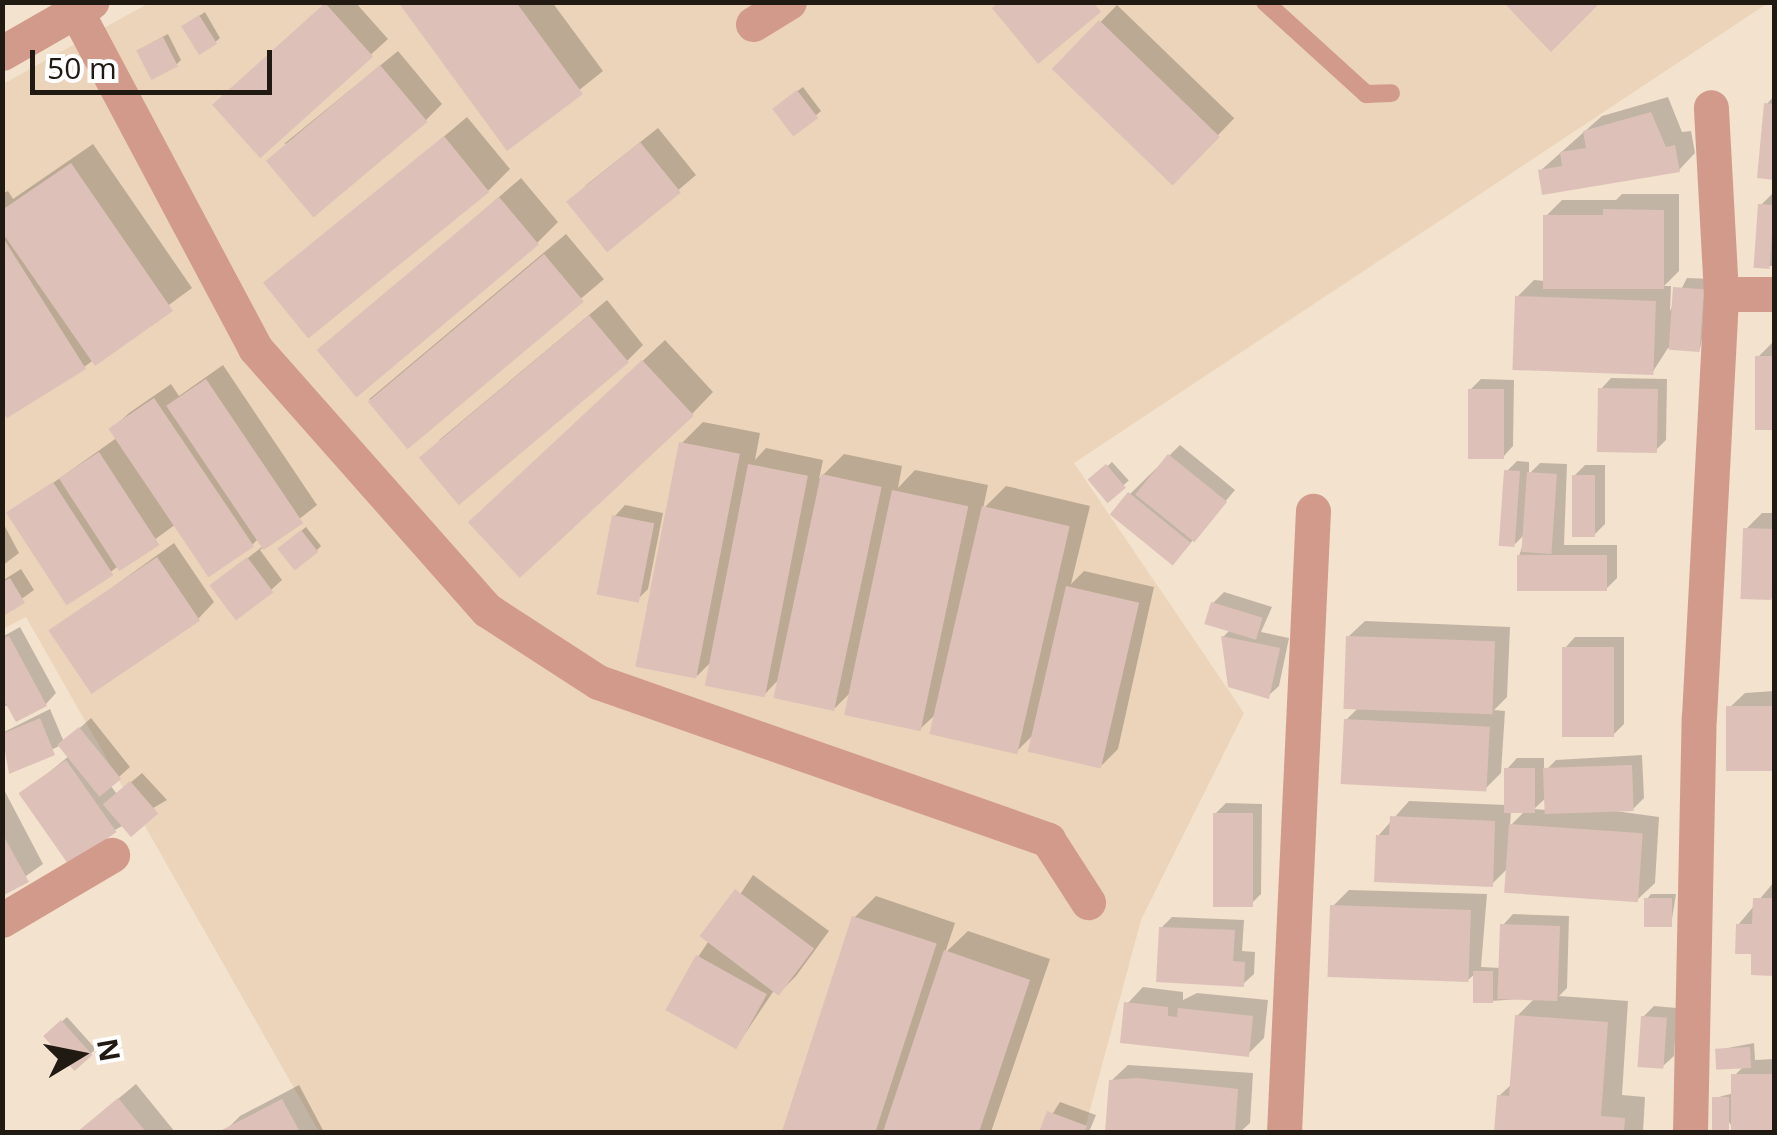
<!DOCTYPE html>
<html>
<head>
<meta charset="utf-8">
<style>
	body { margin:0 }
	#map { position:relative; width:1777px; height:1135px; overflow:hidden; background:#f3e2cd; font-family:"Open Sans",sans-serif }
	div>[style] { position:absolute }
	.built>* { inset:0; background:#ebd4b9 }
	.shadow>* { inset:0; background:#0003; transform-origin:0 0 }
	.building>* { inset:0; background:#ddc1b9; transform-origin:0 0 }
	.service>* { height:18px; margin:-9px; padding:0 9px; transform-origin:9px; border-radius:9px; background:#d29a8a }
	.minor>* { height:35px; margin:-17.5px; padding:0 17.5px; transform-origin:17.5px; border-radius:17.5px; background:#d29a8a }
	span { translate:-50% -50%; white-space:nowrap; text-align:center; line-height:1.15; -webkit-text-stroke:10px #fff; paint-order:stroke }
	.frame { position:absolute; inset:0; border:5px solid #201a12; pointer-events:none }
	.north { position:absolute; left:30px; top:1005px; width:100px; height:100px; -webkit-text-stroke:8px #fff; paint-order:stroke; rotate:80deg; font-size:28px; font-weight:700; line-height:40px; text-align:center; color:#201a12 }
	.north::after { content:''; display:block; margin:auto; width:35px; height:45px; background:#201a12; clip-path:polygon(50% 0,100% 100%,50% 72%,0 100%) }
	.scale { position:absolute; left:30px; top:50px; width:242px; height:45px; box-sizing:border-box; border:5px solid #201a12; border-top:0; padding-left:12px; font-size:30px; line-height:35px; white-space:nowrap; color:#201a12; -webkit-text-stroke:8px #fff; paint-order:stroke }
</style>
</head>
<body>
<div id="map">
	<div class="built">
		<div style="clip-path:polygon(149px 3px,1768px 3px,1074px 463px,1244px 713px,1141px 920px,1084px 1132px,319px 1132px,26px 617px,3px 629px,3px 84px)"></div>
	</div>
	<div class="shadow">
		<div style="clip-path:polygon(327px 2px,355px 2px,388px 39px,261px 155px,232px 88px)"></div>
		<div style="clip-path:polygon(401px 2px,552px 2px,603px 71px,508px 147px)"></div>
		<div style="left:1117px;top:5px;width:163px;height:88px;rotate:44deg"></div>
		<div style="clip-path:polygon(205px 12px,220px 38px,215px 42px,184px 26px)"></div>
		<div style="clip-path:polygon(168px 34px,181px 60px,177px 64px,144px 47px)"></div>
		<div style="clip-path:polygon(398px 51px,442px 104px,426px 120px,284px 144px)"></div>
		<div style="clip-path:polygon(803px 87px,821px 111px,795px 133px,780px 104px)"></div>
		<div style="clip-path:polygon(1774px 96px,1774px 178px,1759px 176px,1767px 104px)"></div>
		<div style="clip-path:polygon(1668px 97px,1682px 132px,1691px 131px,1695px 153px,1679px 170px,1540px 171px,1602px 116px)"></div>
		<div style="clip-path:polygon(467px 117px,510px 169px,489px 190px,268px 285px)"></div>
		<div style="clip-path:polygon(658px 128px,696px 175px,608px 250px,585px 186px)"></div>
		<div style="clip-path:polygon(93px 144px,192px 288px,84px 367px,2px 406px,2px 194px,8px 191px,13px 199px)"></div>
		<div style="clip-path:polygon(521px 178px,558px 222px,537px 243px,320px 351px)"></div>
		<div style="clip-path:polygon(1774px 192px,1774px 266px,1760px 266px,1761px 205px)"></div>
		<div style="clip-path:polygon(1622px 194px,1679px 194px,1679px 271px,1664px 286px,1671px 286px,1670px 311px,1687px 278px,1714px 279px,1700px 349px,1668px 348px,1652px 373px,1517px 297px,1534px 280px,1545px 281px,1546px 216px,1562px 200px,1616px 200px)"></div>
		<div style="left:566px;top:234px;width:59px;height:257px;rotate:50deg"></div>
		<div style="clip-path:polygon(607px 300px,643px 345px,627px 361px,438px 441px)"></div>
		<div style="clip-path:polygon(665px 340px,713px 392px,692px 414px,493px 501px)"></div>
		<div style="clip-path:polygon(1774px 341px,1774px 427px,1759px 428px,1758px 357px)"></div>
		<div style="clip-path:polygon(223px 365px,317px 505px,260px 550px,282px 580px,271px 590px,213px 586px,263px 546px,258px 539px,252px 545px,176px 524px,68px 603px,9px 514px,118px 437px,112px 429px,129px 413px,171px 384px,179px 396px)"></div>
		<div style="clip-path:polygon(1611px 378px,1667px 379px,1666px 440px,1655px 451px,1601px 389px)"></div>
		<div style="clip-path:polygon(1481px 379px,1514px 380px,1513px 446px,1503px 457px,1470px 390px)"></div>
		<div style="clip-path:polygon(703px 422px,760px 433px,755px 460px,766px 448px,823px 460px,819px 479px,844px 454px,902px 466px,898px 488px,915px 470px,988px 485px,983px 509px,1006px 486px,1090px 506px,1071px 584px,1084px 571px,1154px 587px,1118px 749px,1102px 765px,1036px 732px,1015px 753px,936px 714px,920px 729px,852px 691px,835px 708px,781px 677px,764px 695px,711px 662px,697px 676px,681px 444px)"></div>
		<div style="clip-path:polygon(1180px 445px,1235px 490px,1183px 552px,1130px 494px)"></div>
		<div style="clip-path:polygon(1517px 461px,1529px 462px,1529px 474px,1540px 463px,1567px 464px,1564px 545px,1617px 545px,1617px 578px,1606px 589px,1519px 556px,1527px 532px,1515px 544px,1506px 472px)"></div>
		<div style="left:1112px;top:462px;width:25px;height:28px;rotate:48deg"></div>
		<div style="clip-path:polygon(1585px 465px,1605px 465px,1605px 524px,1594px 535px,1574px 476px)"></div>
		<div style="clip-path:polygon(625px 505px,663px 513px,648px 589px,637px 600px,615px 516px)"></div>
		<div style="clip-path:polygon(1762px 513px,1774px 513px,1774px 598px,1744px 597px,1746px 529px)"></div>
		<div style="clip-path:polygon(2px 521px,19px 553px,2px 566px)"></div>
		<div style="clip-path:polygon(306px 527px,321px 546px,316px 551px,285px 544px)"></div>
		<div style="clip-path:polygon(174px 543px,214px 602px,198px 619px,52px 631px)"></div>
		<div style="clip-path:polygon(21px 569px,34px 590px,2px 613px,2px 581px)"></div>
		<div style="clip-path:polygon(1224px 592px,1272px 607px,1261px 632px,1289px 638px,1279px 686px,1268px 696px,1223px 637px,1230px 630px,1213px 603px)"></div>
		<div style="clip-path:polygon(1365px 621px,1510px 627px,1507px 697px,1494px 710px,1505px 711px,1501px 773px,1485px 789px,1346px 720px,1358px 708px,1348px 637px)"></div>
		<div style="clip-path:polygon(20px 627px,56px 693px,46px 704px,2px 706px,2px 637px)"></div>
		<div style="clip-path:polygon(1575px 637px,1624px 637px,1624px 724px,1613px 735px,1565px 648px)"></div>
		<div style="clip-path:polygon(1774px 691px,1774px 769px,1732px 771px,1728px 709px,1745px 693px)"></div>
		<div style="clip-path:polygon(50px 709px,64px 742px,91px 718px,130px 767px,110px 785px,117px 794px,142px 773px,167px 800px,115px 830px,22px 794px,69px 756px,61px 745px,10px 771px,2px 733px)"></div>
		<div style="clip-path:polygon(evenodd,1642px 755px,1644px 798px,1633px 809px,1608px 810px,1659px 817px,1655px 883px,1638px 899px,1508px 868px,1492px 884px,1378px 836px,1409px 801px,1507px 805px,1507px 769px,1517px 758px,1544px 758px,1544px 772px,1556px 760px,1642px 755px,1547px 797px,1547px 810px,1534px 809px,1547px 797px,1642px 755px,1511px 810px,1526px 810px,1510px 826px,1511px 810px)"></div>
		<div style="clip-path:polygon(2px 786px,43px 864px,2px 893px)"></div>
		<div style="clip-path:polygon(1226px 803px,1262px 804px,1261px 894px,1250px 905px,1215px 814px)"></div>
		<div style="clip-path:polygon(753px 875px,829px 931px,796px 976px,780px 992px,775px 989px,736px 1047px,698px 957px)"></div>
		<div style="clip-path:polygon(1774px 882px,1774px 973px,1753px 972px,1754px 952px,1738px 925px)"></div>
		<div style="clip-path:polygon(1349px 890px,1487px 894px,1481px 967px,1501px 968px,1503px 925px,1513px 914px,1569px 916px,1567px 988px,1559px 996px,1628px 1001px,1622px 1095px,1645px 1097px,1643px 1132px,1497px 1132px,1499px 1096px,1513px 1083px,1517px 1016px,1535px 998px,1491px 1001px,1476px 973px,1468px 980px,1333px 906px)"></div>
		<div style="clip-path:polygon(1651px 894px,1676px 894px,1671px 925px,1647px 899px)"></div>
		<div style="clip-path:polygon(876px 896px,955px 923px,945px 953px,968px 931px,1050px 959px,991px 1132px,783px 1132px,855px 917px)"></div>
		<div style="clip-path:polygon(1172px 917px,1244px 920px,1242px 951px,1255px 952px,1254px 974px,1243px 984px,1161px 928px)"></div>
		<div style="clip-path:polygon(1143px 987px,1183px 992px,1183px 1000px,1197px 993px,1268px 1000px,1264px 1038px,1248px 1054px,1127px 1004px)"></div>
		<div style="clip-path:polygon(1654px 1006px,1677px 1008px,1674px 1056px,1663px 1066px,1643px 1017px)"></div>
		<div style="left:67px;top:1017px;width:43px;height:28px;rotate:48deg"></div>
		<div style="clip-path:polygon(1754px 1043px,1755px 1060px,1774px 1059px,1774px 1132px,1735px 1132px,1715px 1098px,1734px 1093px,1734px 1076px,1744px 1066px,1717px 1050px)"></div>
		<div style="clip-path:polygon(1128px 1065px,1253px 1073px,1250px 1123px,1240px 1132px,1108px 1130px,1111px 1081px)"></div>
		<div style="clip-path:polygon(136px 1084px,175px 1132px,79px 1132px,84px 1127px)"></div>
		<div style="clip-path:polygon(299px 1085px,324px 1132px,224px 1132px,240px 1116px)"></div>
		<div style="clip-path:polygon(1060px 1102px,1096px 1115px,1089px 1132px,1041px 1132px)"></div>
	</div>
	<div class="building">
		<div style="clip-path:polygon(398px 2px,516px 2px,583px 94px,507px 151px)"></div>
		<div style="clip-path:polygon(999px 2px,1093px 2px,1101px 12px,1038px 64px,992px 8px)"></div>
		<div style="clip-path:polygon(1503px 2px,1601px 2px,1551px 52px)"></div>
		<div style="left:325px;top:3px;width:72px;height:152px;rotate:48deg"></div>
		<div style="left:199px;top:15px;width:34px;height:21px;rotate:58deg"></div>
		<div style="left:1099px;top:20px;width:168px;height:68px;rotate:44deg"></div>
		<div style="left:163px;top:37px;width:33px;height:30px;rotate:63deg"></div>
		<div style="left:380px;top:65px;width:74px;height:149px;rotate:50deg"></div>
		<div style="left:797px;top:90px;width:35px;height:31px;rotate:53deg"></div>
		<div style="clip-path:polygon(1764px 103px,1774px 104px,1774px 180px,1757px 178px)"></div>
		<div style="clip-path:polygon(1651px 112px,1666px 147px,1675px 145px,1680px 172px,1542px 195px,1538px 170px,1562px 166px,1560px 152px,1586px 148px,1583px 131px)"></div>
		<div style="left:444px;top:136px;width:72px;height:233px;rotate:51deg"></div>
		<div style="left:640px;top:142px;width:65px;height:95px;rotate:51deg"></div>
		<div style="clip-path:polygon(71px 163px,173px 311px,95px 366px,2px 232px,2px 210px)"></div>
		<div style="left:499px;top:197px;width:62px;height:238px;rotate:50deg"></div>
		<div style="left:1758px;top:204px;width:16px;height:64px;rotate:4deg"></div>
		<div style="clip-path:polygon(1603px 209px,1664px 210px,1664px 289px,1543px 289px,1543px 215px,1603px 215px)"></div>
		<div style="clip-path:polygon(2px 236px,86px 369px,7px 418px,2px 411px)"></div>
		<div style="left:544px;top:254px;width:62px;height:230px;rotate:50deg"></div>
		<div style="left:1673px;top:287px;width:31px;height:63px;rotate:4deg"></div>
		<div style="left:1515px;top:296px;width:141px;height:74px;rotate:2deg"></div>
		<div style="left:589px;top:315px;width:62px;height:222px;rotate:50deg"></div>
		<div style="left:1755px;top:356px;width:19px;height:74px"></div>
		<div style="left:642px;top:360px;width:76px;height:238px;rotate:47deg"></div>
		<div style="left:206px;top:379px;width:174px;height:48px;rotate:56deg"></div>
		<div style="left:1598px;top:388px;width:60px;height:64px;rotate:1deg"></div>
		<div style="left:1468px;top:389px;width:36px;height:70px"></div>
		<div style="left:154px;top:398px;width:179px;height:55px;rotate:56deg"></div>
		<div style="left:679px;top:442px;width:62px;height:229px;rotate:11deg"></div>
		<div style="left:99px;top:452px;width:111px;height:48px;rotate:57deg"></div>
		<div style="left:1168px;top:454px;width:76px;height:52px;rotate:39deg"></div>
		<div style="left:748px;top:464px;width:61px;height:226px;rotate:11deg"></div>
		<div style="left:1106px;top:464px;width:31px;height:24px;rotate:50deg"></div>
		<div style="left:1504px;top:470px;width:16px;height:76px;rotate:4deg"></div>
		<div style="left:1527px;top:472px;width:30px;height:80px;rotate:4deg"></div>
		<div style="left:821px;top:474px;width:62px;height:229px;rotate:12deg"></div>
		<div style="left:1572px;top:475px;width:23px;height:62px"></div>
		<div style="left:53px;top:482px;width:111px;height:56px;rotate:57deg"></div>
		<div style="left:892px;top:490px;width:78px;height:230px;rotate:12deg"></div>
		<div style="left:1128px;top:492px;width:81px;height:29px;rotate:39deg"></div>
		<div style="left:982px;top:506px;width:90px;height:234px;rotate:13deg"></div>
		<div style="left:612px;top:515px;width:43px;height:81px;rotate:11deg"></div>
		<div style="left:1743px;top:528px;width:31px;height:71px;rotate:2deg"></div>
		<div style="left:301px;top:530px;width:28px;height:30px;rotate:52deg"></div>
		<div style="left:1517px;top:555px;width:90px;height:36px"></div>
		<div style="left:157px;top:557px;width:77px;height:131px;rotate:56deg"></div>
		<div style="left:247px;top:557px;width:44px;height:47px;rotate:53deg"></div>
		<div style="clip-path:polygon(10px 578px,25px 603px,3px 616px,3px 582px)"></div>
		<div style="left:1066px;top:586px;width:75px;height:170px;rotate:13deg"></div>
		<div style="left:1211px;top:602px;width:54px;height:23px;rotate:17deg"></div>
		<div style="clip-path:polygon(9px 636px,47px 706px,16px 722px,2px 697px,2px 639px)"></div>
		<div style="clip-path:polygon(1221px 636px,1280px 648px,1269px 699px,1228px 687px)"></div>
		<div style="left:1346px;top:636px;width:149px;height:73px;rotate:2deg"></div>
		<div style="left:1562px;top:647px;width:52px;height:90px"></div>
		<div style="left:1774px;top:706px;width:65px;height:48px;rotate:90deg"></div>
		<div style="clip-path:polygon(40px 718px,55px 755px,9px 774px,2px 734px)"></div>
		<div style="left:1344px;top:719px;width:146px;height:65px;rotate:3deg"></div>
		<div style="left:79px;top:727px;width:67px;height:28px;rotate:51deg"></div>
		<div style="left:66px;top:760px;width:88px;height:58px;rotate:55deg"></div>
		<div style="left:1632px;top:765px;width:46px;height:89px;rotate:88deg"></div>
		<div style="left:1504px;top:768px;width:31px;height:45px"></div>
		<div style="left:130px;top:781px;width:43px;height:36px;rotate:49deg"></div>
		<div style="left:1213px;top:813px;width:40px;height:94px"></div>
		<div style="clip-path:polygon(1390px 816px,1495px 821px,1493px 887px,1374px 882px,1376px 835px,1389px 835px)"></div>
		<div style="left:1509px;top:824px;width:134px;height:69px;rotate:4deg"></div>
		<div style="clip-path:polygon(2px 833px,29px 882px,2px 896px)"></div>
		<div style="left:735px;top:889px;width:99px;height:59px;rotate:37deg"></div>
		<div style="left:1644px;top:898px;width:28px;height:29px"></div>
		<div style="clip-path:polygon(1753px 898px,1774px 898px,1774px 976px,1751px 975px,1751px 954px,1735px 954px,1736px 924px,1752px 924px)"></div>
		<div style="left:1330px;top:905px;width:141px;height:72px;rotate:2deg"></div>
		<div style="left:852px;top:916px;width:89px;height:228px;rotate:18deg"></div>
		<div style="left:1500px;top:924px;width:60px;height:75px;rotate:2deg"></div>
		<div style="clip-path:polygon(1159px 927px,1235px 930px,1233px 961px,1245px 962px,1244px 987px,1156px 982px)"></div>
		<div style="clip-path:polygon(944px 950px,1030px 980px,979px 1132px,883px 1132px)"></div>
		<div style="left:696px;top:955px;width:81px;height:63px;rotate:29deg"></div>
		<div style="left:1473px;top:971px;width:20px;height:32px"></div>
		<div style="clip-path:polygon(1124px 1002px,1168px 1007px,1168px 1016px,1177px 1017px,1178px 1008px,1253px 1016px,1249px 1057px,1120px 1043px)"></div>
		<div style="clip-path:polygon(1515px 1015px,1608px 1022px,1601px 1116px,1625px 1118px,1624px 1132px,1494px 1132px,1497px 1095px,1509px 1096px)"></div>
		<div style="left:1641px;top:1016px;width:26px;height:51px;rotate:4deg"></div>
		<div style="left:61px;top:1020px;width:47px;height:24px;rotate:48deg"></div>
		<div style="left:1750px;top:1047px;width:21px;height:35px;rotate:87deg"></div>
		<div style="left:1774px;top:1074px;width:58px;height:43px;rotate:90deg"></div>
		<div style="clip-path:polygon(1137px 1078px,1238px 1089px,1235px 1132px,1105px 1132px,1109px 1080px)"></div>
		<div style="left:1712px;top:1097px;width:17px;height:34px"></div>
		<div style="clip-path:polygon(118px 1098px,146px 1132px,77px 1132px)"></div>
		<div style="clip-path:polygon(282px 1099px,300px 1132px,218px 1132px)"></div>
		<div style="clip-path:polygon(1047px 1111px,1087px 1126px,1084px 1132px,1039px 1132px)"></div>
	</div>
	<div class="service">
		<div style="left:1265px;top:2px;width:137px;rotate:42.3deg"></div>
		<div style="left:1366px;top:94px;width:25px;rotate:-2deg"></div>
	</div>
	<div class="minor">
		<div style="left:76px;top:11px;width:382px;rotate:62deg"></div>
		<div style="left:255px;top:348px;width:350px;rotate:48.5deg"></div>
		<div style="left:487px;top:610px;width:132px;rotate:33deg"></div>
		<div style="left:598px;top:682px;width:477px;rotate:19.3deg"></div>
		<div style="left:1048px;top:840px;width:74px;rotate:57.2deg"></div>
		<div style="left:753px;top:24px;width:42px;rotate:-31.4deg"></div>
		<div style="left:2px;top:53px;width:103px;rotate:-29.8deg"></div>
		<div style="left:1721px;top:294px;width:53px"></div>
		<div style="left:2px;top:920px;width:128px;rotate:-30.6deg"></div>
		<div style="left:1284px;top:1132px;width:622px;rotate:-87.33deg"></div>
		<div style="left:1690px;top:1132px;width:415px;rotate:-88.8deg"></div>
		<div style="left:1699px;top:717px;width:424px;rotate:-87deg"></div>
		<div style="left:1721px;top:294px;width:187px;rotate:-93.1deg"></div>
	</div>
	<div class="frame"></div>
	<div class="north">N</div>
	<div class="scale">50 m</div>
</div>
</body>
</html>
